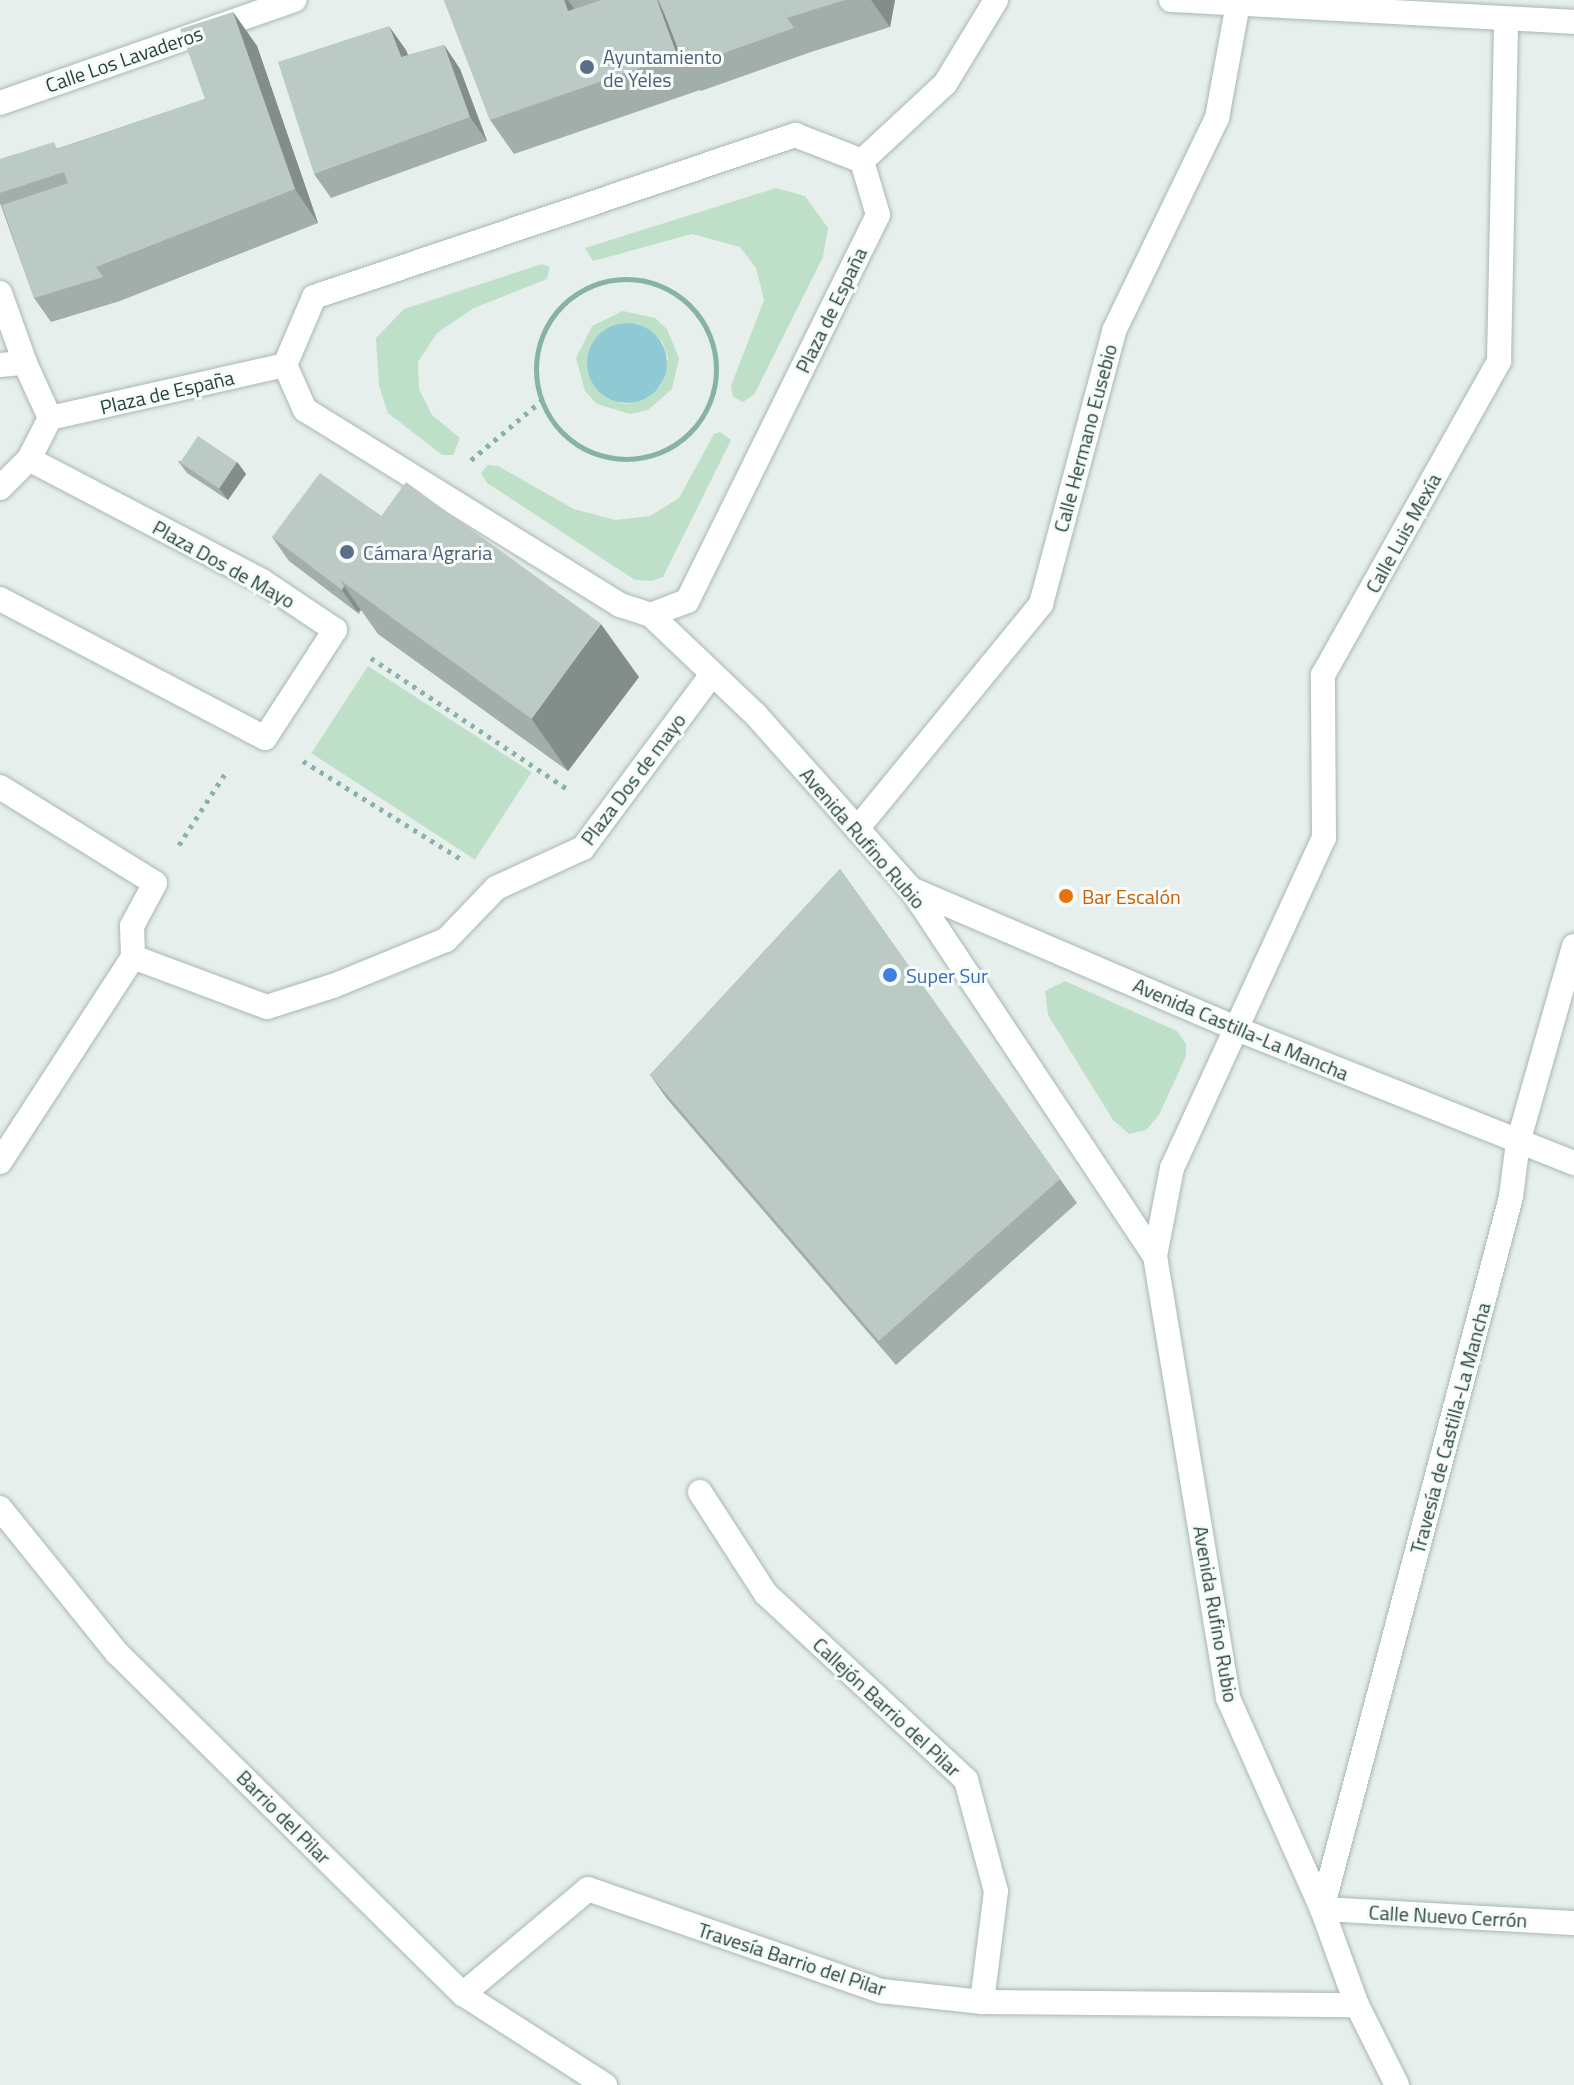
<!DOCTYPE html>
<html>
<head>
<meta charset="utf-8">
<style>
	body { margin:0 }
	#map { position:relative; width:1574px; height:2085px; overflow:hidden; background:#e6efeb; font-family:"Titillium Web",sans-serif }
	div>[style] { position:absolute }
	.green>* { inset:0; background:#bfe0c8; transform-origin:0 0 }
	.water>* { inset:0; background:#8ec9d4 }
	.round { border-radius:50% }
	.path>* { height:5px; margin-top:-2.5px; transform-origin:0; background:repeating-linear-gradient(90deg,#86b3a5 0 4px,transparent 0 10px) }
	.path>.ring { margin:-2.5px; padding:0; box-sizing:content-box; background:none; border:5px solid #86b3a5; border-radius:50% }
	.roads { filter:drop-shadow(0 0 2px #a8b8b2) drop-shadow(0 0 2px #a8b8b2) }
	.minor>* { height:24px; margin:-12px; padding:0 12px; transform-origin:12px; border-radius:12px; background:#fff }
	.wall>* { inset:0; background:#a1aea9 }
	.shaded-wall>* { inset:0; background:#838d89; transform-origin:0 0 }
	.building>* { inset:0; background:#bbcac4; transform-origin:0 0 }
	.dots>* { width:22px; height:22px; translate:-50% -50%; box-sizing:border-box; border:4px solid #f7fbf9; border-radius:50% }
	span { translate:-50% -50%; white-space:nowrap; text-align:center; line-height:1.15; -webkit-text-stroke:6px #f7fbf9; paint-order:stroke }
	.service-label { font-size:20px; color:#4e5e75 }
	.left { translate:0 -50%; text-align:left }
	.street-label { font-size:20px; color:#24423a }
	.food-label { font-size:20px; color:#c56008 }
	.shop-label { font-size:20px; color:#366cbe }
</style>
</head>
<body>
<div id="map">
	<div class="green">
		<div style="clip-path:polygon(776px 188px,805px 196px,828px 228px,823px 257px,754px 395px,743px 402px,733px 397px,731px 386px,764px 300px,756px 268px,740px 247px,692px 234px,593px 261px,585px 248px)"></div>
		<div style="clip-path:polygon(542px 264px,550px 267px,547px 279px,474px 308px,437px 333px,418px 362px,419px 389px,432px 415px,460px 438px,453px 455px,442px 455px,388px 413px,379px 386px,376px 338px,404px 309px)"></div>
		<div style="clip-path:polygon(evenodd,623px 311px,655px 318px,667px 329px,679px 358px,672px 389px,648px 410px,630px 414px,597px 404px,585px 391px,576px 358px,592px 326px,623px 311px,619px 323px,639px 325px,662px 341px,668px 358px,661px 386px,628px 404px,619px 403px,619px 323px)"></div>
		<div style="clip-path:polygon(720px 432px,731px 440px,663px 577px,651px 581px,635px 580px,487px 483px,481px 473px,488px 465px,498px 466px,574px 509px,615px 520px,650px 516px,679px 498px,714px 434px)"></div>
		<div style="left:368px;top:666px;width:195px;height:104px;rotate:33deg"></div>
		<div style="clip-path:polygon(1065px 981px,1177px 1031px,1186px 1044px,1186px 1056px,1159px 1115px,1146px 1130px,1129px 1134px,1113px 1120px,1048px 1015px,1045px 991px)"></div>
	</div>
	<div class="water">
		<div class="round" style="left:587px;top:323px;width:80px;height:80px"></div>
	</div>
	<div class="path">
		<div class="ring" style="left:536px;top:279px;width:175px;height:175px"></div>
		<div style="left:471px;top:460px;width:92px;rotate:-40.1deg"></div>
		<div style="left:371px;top:658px;width:238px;rotate:33.7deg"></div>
		<div style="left:303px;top:761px;width:186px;rotate:31.8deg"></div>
		<div style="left:179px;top:845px;width:90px;rotate:-57.2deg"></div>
	</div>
	<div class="roads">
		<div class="minor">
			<div style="left:1171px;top:0;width:404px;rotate:3.1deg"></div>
			<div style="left:0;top:103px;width:312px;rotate:-19.3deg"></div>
			<div style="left:795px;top:135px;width:72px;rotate:21.2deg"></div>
			<div style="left:862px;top:161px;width:56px;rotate:73.5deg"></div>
			<div style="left:878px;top:215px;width:431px;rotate:116.3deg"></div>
			<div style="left:687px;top:601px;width:39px;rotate:159deg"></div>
			<div style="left:651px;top:615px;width:33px;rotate:-162deg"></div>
			<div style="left:620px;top:605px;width:370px;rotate:-148.2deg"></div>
			<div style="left:305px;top:410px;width:49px;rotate:-114deg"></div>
			<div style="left:285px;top:365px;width:74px;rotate:-66.9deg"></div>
			<div style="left:314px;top:297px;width:508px;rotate:-18.61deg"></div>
			<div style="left:862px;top:161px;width:113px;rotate:-42.9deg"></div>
			<div style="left:945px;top:84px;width:98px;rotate:-58.7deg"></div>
			<div style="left:0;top:293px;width:74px;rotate:70.3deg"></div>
			<div style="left:0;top:365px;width:25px;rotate:-5deg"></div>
			<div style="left:25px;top:363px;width:60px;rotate:65.6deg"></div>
			<div style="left:50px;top:418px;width:241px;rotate:-12.7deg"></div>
			<div style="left:0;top:488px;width:41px;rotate:-45deg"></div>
			<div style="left:29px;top:459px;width:46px;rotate:-62.9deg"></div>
			<div style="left:0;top:599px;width:299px;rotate:27.7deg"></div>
			<div style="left:265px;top:738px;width:129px;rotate:-57.1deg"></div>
			<div style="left:335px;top:630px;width:88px;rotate:-146.1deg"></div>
			<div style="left:262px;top:581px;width:263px;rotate:-152.4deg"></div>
			<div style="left:651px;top:615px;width:145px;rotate:43.6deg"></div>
			<div style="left:756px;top:715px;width:233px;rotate:48.3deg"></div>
			<div style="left:911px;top:889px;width:441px;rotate:56.4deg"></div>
			<div style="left:1155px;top:1256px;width:448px;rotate:80.6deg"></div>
			<div style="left:1228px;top:1698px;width:231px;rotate:66deg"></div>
			<div style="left:1322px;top:1909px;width:102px;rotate:70deg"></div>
			<div style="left:1357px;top:2005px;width:89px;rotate:63.4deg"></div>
			<div style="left:0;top:787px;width:182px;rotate:31.8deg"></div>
			<div style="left:155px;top:883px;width:49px;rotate:118.1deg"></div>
			<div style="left:132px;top:926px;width:31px;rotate:88deg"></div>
			<div style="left:857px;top:829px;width:291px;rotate:-50.7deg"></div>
			<div style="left:1041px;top:604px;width:283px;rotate:-75deg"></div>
			<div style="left:1114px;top:331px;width:237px;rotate:-64.2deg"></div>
			<div style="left:1217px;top:118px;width:116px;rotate:-79.6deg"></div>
			<div style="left:911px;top:889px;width:355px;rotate:23.2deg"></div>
			<div style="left:1237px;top:1029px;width:363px;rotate:21.7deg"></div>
			<div style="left:1574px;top:946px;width:204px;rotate:105.9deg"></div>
			<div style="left:1518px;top:1142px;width:55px;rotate:97.3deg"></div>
			<div style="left:1511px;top:1197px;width:737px;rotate:104.87deg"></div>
			<div style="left:1322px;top:1909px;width:252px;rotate:3.2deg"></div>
			<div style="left:0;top:1162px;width:244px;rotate:-57deg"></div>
			<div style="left:133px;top:957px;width:143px;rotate:20.5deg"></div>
			<div style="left:267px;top:1007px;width:69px;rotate:-17.7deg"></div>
			<div style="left:333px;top:986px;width:122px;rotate:-22.2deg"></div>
			<div style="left:446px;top:940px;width:72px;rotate:-46.1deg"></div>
			<div style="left:496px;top:888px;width:96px;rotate:-24.7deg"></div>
			<div style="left:583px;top:848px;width:217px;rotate:-53.4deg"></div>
			<div style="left:1155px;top:1256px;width:90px;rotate:-79.1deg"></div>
			<div style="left:1172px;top:1168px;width:363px;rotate:-65.3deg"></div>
			<div style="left:1324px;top:838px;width:163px;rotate:-90.4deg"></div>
			<div style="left:1323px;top:675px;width:360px;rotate:-60.7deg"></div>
			<div style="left:1499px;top:361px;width:339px;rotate:-88.8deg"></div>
			<div style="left:700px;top:1492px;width:121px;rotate:57.1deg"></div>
			<div style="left:766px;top:1594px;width:273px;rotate:42.9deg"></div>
			<div style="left:966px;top:1780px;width:115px;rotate:74.9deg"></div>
			<div style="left:996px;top:1891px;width:112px;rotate:97.2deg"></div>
			<div style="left:0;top:1508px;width:186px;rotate:51.1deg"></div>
			<div style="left:117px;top:1653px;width:486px;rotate:44.6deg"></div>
			<div style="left:463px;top:1994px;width:169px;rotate:32.7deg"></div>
			<div style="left:463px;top:1994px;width:163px;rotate:-40deg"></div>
			<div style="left:588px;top:1889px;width:310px;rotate:19.2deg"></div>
			<div style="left:881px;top:1991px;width:102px;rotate:6.2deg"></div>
			<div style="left:982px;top:2002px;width:375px;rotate:0.5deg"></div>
		</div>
	</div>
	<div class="wall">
		<div style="clip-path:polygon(444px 0,895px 0,890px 27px,811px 52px,701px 91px,700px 90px,514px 154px,490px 120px)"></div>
		<div style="clip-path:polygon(233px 12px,257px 46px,318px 223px,120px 301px,51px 322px,34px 298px,0 203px,0 159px,59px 148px,205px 99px)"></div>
		<div style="clip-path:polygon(444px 45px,460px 69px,487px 141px,331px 198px,314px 174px,406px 50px,408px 55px)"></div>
		<div style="clip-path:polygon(178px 461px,237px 462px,246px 474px,228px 500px,187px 473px)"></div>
		<div style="clip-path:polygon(383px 517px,639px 677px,568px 771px,378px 634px,361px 610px,359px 614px,289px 561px,272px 537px)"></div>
		<div style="clip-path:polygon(840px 869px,1077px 1203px,896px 1365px,667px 1099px,650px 1075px)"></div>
	</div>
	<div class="shaded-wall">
		<div style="clip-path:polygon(564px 0,568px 0,584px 23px,568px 11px)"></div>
		<div style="clip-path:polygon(657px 0,692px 65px,685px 67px,677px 55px)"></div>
		<div style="clip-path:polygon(871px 0,895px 0,890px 27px)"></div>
		<div style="clip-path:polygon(233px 12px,257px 46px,318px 223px,295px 189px)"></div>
		<div style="clip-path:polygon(389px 26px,406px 50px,418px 81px,401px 57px)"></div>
		<div style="clip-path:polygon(444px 45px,460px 69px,487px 141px,470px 117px)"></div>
		<div style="clip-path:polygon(237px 462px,246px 474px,228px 500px,219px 488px)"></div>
		<div style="left:344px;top:586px;width:29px;height:4px;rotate:55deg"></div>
		<div style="clip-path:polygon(601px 624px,639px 677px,568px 771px,531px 718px)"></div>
	</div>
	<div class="building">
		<div style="clip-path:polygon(444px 0,564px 0,568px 11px,601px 0,657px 0,677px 55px,490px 120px)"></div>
		<div style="clip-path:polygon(659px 0,783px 0,787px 18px,794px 28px,685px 67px)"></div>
		<div style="clip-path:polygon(783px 0,845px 0,787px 18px)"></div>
		<div style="clip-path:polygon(233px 12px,295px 189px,96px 267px,64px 172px,0 193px,0 159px,54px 142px,57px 149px,205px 99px,180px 29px)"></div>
		<div style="clip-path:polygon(389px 26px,401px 57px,444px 45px,470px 117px,314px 174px,278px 62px)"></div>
		<div style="clip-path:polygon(68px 183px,96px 267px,103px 277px,34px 298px,2px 205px)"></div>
		<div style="left:198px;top:436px;width:47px;height:32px;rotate:34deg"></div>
		<div style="clip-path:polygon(320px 473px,383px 517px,340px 580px,344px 586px,342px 590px,272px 537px)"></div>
		<div style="left:406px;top:482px;width:241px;height:118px;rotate:36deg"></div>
		<div style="clip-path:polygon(840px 869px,1060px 1179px,879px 1341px,650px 1075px)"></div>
	</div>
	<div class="dots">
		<div style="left:587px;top:67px;background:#5c6f8a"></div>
		<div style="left:347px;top:552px;background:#5c6f8a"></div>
		<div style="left:1066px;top:896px;background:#e8710a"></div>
		<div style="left:890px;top:975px;background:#3f7fe0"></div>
	</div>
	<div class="service-label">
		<span class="left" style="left:603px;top:68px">Ayuntamiento<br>de Yeles</span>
		<span class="left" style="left:363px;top:552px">Cámara Agraria</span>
	</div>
	<div class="street-label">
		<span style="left:124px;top:59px;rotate:-19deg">Calle Los Lavaderos</span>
		<span style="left:831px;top:310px;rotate:-64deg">Plaza de España</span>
		<span style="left:167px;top:392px;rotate:-13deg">Plaza de España</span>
		<span style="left:1085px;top:438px;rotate:-75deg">Calle Hermano Eusebio</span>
		<span style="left:1403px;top:533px;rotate:-61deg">Calle Luis Mexía</span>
		<span style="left:224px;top:564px;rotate:29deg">Plaza Dos de Mayo</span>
		<span style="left:633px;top:779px;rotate:-53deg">Plaza Dos de mayo</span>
		<span style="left:863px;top:838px;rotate:49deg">Avenida Rufino Rubio</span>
		<span style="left:1241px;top:1029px;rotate:23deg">Avenida Castilla-La Mancha</span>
		<span style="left:1450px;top:1428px;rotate:-75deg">Travesía de Castilla-La Mancha</span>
		<span style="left:1216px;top:1614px;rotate:80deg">Avenida Rufino Rubio</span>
		<span style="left:887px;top:1707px;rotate:43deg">Callejón Barrio del Pilar</span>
		<span style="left:284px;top:1817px;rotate:45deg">Barrio del Pilar</span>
		<span style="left:1448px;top:1916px;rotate:3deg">Calle Nuevo Cerrón</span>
		<span style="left:792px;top:1959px;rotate:18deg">Travesía Barrio del Pilar</span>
	</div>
	<div class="food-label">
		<span class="left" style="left:1082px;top:896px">Bar Escalón</span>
	</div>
	<div class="shop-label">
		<span class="left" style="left:906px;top:975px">Super Sur</span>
	</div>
</div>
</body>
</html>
